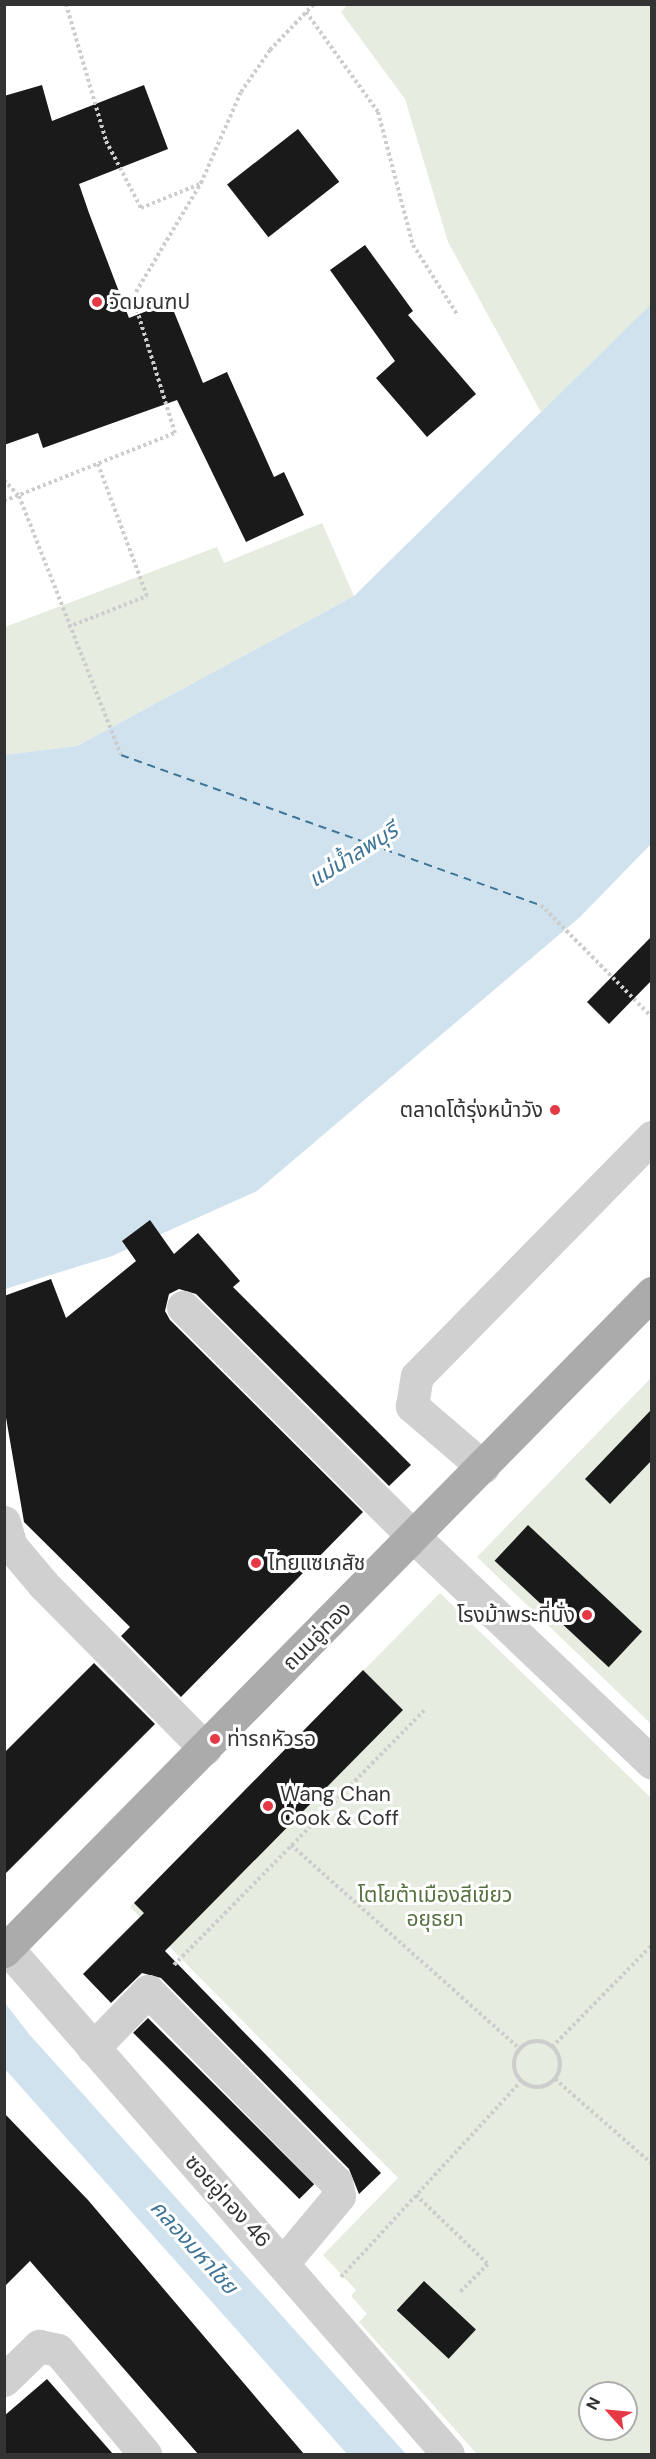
<!DOCTYPE html>
<html>
<head>
<meta charset="utf-8">
<style>
	body { margin:0 }
	#map { position:relative; width:656px; height:2459px; overflow:hidden; background:#fff; font-family:"DM Sans","Noto Sans Thai",sans-serif }
	div>[style] { position:absolute }
	.green>* { inset:0; background:#e6ecdf }
	.water>* { inset:0; background:#cfe2ee }
	.ferry>* { height:1.5px; margin-top:-0.75px; transform-origin:0; background:repeating-linear-gradient(90deg,#3f7597 0 8px,transparent 0 14px) }
	.building>* { inset:0; background:#1a1a1a; transform-origin:0 0 }
	.path>* { height:4px; margin-top:-2px; transform-origin:0; background:repeating-linear-gradient(90deg,#cdcdcd 0 3px,transparent 0 6px) }
	.path>.ring { margin:-2px; padding:0; box-sizing:content-box; background:none; border:4px solid #cdcdcd; border-radius:50% }
	.minor>* { height:33px; margin:-16.5px; padding:0 16.5px; transform-origin:16.5px; border-radius:16.5px; background:#d0d0d0 }
	.major>* { height:33px; margin:-16.5px; padding:0 16.5px; transform-origin:16.5px; border-radius:16.5px; background:#ababab }
	.dots>* { width:16px; height:16px; translate:-50% -50%; box-sizing:border-box; border:3px solid #fff; border-radius:50% }
	span { translate:-50% -50%; white-space:nowrap; text-align:center; line-height:1.15; -webkit-text-stroke:6px #fff; paint-order:stroke }
	.poi-label { font-size:21px; color:#333 }
	.left { translate:0 -50%; text-align:left }
	.right { translate:-100% -50%; text-align:right }
	.street-label { font-size:21px; color:#333 }
	.park-label { font-size:21px; color:#56703f }
	.water-label { font-size:22px; color:#3f7597; font-style:italic }
	.frame { position:absolute; inset:0; border:6px solid #333; pointer-events:none }
	.north { position:absolute; left:578px; top:2381px; width:60px; height:60px; box-sizing:border-box; background:#fff; border:2px solid #adadad; border-radius:50%; rotate:297deg; font-size:16px; font-weight:700; line-height:24px; text-align:center; color:#333 }
	.north::after { content:''; display:block; margin:auto; width:21px; height:27px; background:#e63946; clip-path:polygon(50% 0,100% 100%,50% 72%,0 100%) }
</style>
</head>
<body>
<div id="map">
	<div class="green">
		<div style="clip-path:polygon(348px 4px,651px 5px,651px 304px,541px 412px,448px 242px,405px 99px,341px 12px)"></div>
		<div style="clip-path:polygon(322px 523px,354px 596px,77px 746px,5px 755px,5px 627px,217px 547px,224px 563px)"></div>
		<div style="clip-path:polygon(651px 1378px,651px 1724px,477px 1557px)"></div>
		<div style="clip-path:polygon(evenodd,440px 1593px,651px 1798px,651px 2454px,477px 2454px,359px 2322px,367px 2314px,351px 2296px,356px 2290px,323px 2255px,398px 2178px,130px 1907px,440px 1593px,590px 2393px,626px 2393px,626px 2429px,590px 2429px,590px 2393px)"></div>
	</div>
	<div class="water">
		<div style="clip-path:polygon(651px 304px,651px 844px,580px 917px,257px 1191px,112px 1256px,5px 1289px,4px 755px,77px 746px,354px 596px)"></div>
		<div style="clip-path:polygon(5px 2003px,29px 2034px,406px 2454px,347px 2454px,5px 2069px)"></div>
	</div>
	<div class="ferry">
		<div style="left:121px;top:755px;width:446px;rotate:19.7deg"></div>
	</div>
	<div class="building">
		<div style="clip-path:polygon(42px 85px,52px 121px,144px 85px,168px 149px,79px 184px,89px 213px,129px 318px,170px 302px,203px 383px,227px 372px,274px 477px,284px 472px,304px 515px,246px 542px,177px 400px,43px 448px,38px 433px,4px 445px,4px 96px)"></div>
		<div style="left:298px;top:129px;width:67px;height:90px;rotate:52deg"></div>
		<div style="clip-path:polygon(365px 245px,413px 311px,408px 315px,476px 394px,427px 437px,376px 378px,395px 361px,330px 270px)"></div>
		<div style="clip-path:polygon(651px 937px,651px 981px,609px 1024px,587px 1002px)"></div>
		<div style="clip-path:polygon(150px 1220px,174px 1254px,198px 1233px,240px 1281px,233px 1287px,411px 1465px,389px 1486px,196px 1294px,179px 1289px,169px 1294px,165px 1311px,170px 1320px,363px 1512px,181px 1697px,121px 1636px,130px 1627px,24px 1522px,4px 1406px,4px 1296px,51px 1279px,66px 1318px,136px 1261px,122px 1241px)"></div>
		<div style="clip-path:polygon(651px 1410px,651px 1461px,610px 1504px,585px 1479px)"></div>
		<div style="left:528px;top:1525px;width:156px;height:49px;rotate:43deg"></div>
		<div style="clip-path:polygon(94px 1663px,155px 1724px,4px 1875px,4px 1753px)"></div>
		<div style="clip-path:polygon(363px 1670px,403px 1710px,165px 1951px,381px 2173px,359px 2194px,349px 2169px,161px 1978px,142px 1973px,111px 2003px,83px 1974px,144px 1913px,134px 1903px)"></div>
		<div style="left:148px;top:2018px;width:235px;height:21px;rotate:45deg"></div>
		<div style="clip-path:polygon(4px 2113px,88px 2200px,304px 2454px,198px 2454px,30px 2261px,4px 2287px)"></div>
		<div style="left:424px;top:2281px;width:71px;height:40px;rotate:43deg"></div>
		<div style="clip-path:polygon(47px 2379px,113px 2454px,4px 2454px,4px 2416px)"></div>
	</div>
	<div class="path">
		<div style="left:66px;top:4px;width:143px;rotate:73.7deg"></div>
		<div style="left:106px;top:141px;width:76px;rotate:62.4deg"></div>
		<div style="left:141px;top:208px;width:64px;rotate:-22.1deg"></div>
		<div style="left:306px;top:12px;width:123px;rotate:54.2deg"></div>
		<div style="left:378px;top:112px;width:138px;rotate:75.3deg"></div>
		<div style="left:413px;top:245px;width:82px;rotate:57.5deg"></div>
		<div style="left:4px;top:480px;width:22px;rotate:47deg"></div>
		<div style="left:19px;top:496px;width:278px;rotate:68.5deg"></div>
		<div style="left:4px;top:501px;width:184px;rotate:-21.7deg"></div>
		<div style="left:175px;top:433px;width:142px;rotate:-107.2deg"></div>
		<div style="left:133px;top:297px;width:133px;rotate:-59.2deg"></div>
		<div style="left:201px;top:183px;width:99px;rotate:-66.3deg"></div>
		<div style="left:241px;top:92px;width:51px;rotate:-55.4deg"></div>
		<div style="left:270px;top:50px;width:64px;rotate:-46.3deg"></div>
		<div style="left:68px;top:627px;width:85px;rotate:-21.4deg"></div>
		<div style="left:147px;top:596px;width:141px;rotate:-110.4deg"></div>
		<div style="left:541px;top:905px;width:158px;rotate:45.3deg"></div>
		<div style="left:291px;top:1845px;width:307px;rotate:41.7deg"></div>
		<div style="left:174px;top:1965px;width:358px;rotate:-45.5deg"></div>
		<div class="ring" style="left:514px;top:2041px;width:42px;height:42px"></div>
		<div style="left:552px;top:2047px;width:143px;rotate:-45.6deg"></div>
		<div style="left:555px;top:2079px;width:129px;rotate:41.2deg"></div>
		<div style="left:416px;top:2195px;width:100px;rotate:43.8deg"></div>
		<div style="left:488px;top:2264px;width:40px;rotate:135deg"></div>
		<div style="left:341px;top:2277px;width:268px;rotate:-47.4deg"></div>
	</div>
	<div class="minor">
		<div style="left:183px;top:1307px;width:326px;rotate:44.9deg"></div>
		<div style="left:414px;top:1537px;width:328px;rotate:43.5deg"></div>
		<div style="left:483px;top:1467px;width:94px;rotate:-139.3deg"></div>
		<div style="left:412px;top:1406px;width:30px;rotate:-81deg"></div>
		<div style="left:417px;top:1376px;width:335px;rotate:-45.5deg"></div>
		<div style="left:4px;top:1522px;width:25px;rotate:74deg"></div>
		<div style="left:11px;top:1546px;width:50px;rotate:49.9deg"></div>
		<div style="left:43px;top:1584px;width:231px;rotate:45.4deg"></div>
		<div style="left:7px;top:1948px;width:671px;rotate:48.93deg"></div>
		<div style="left:93px;top:2048px;width:79px;rotate:-46deg"></div>
		<div style="left:148px;top:1991px;width:268px;rotate:45.5deg"></div>
		<div style="left:336px;top:2182px;width:14px;rotate:78deg"></div>
		<div style="left:339px;top:2196px;width:87px;rotate:129.9deg"></div>
		<div style="left:4px;top:2380px;width:49px;rotate:-44.2deg"></div>
		<div style="left:39px;top:2346px;width:19px;rotate:12deg"></div>
		<div style="left:58px;top:2350px;width:136px;rotate:50.1deg"></div>
	</div>
	<div class="major">
		<div style="left:4px;top:1951px;width:924px;rotate:-45.44deg"></div>
	</div>
	<div class="dots">
		<div style="left:97px;top:302px;background:#e63946"></div>
		<div style="left:555px;top:1110px;background:#e63946"></div>
		<div style="left:256px;top:1563px;background:#e63946"></div>
		<div style="left:587px;top:1615px;background:#e63946"></div>
		<div style="left:215px;top:1739px;background:#e63946"></div>
		<div style="left:268px;top:1806px;background:#e63946"></div>
	</div>
	<div class="poi-label">
		<span class="left" style="left:109px;top:302px">วัดมณฑป</span>
		<span class="right" style="left:543px;top:1110px">ตลาดโต้รุ่งหน้าวัง</span>
		<span class="left" style="left:268px;top:1563px">ไทยแซเภสัช</span>
		<span class="right" style="left:575px;top:1615px">โรงม้าพระที่นั่ง</span>
		<span class="left" style="left:227px;top:1739px">ท่ารถหัวรอ</span>
		<span class="left" style="left:280px;top:1806px">Wang Chan<br>Cook &amp; Coff</span>
	</div>
	<div class="street-label">
		<span style="left:317px;top:1636px;rotate:-45deg">ถนนอู่ทอง</span>
		<span style="left:228px;top:2201px;rotate:48deg">ซอยอู่ทอง 46</span>
	</div>
	<div class="park-label">
		<span style="left:435px;top:1907px">โตโยต้าเมืองสีเขียว<br>อยุธยา</span>
	</div>
	<div class="water-label">
		<span style="left:353px;top:855px;rotate:-32deg">แม่น้ำลพบุรี</span>
		<span style="left:194px;top:2247px;rotate:48deg">คลองมหาไชย</span>
	</div>
	<div class="frame"></div>
	<div class="north">N</div>
</div>
</body>
</html>
